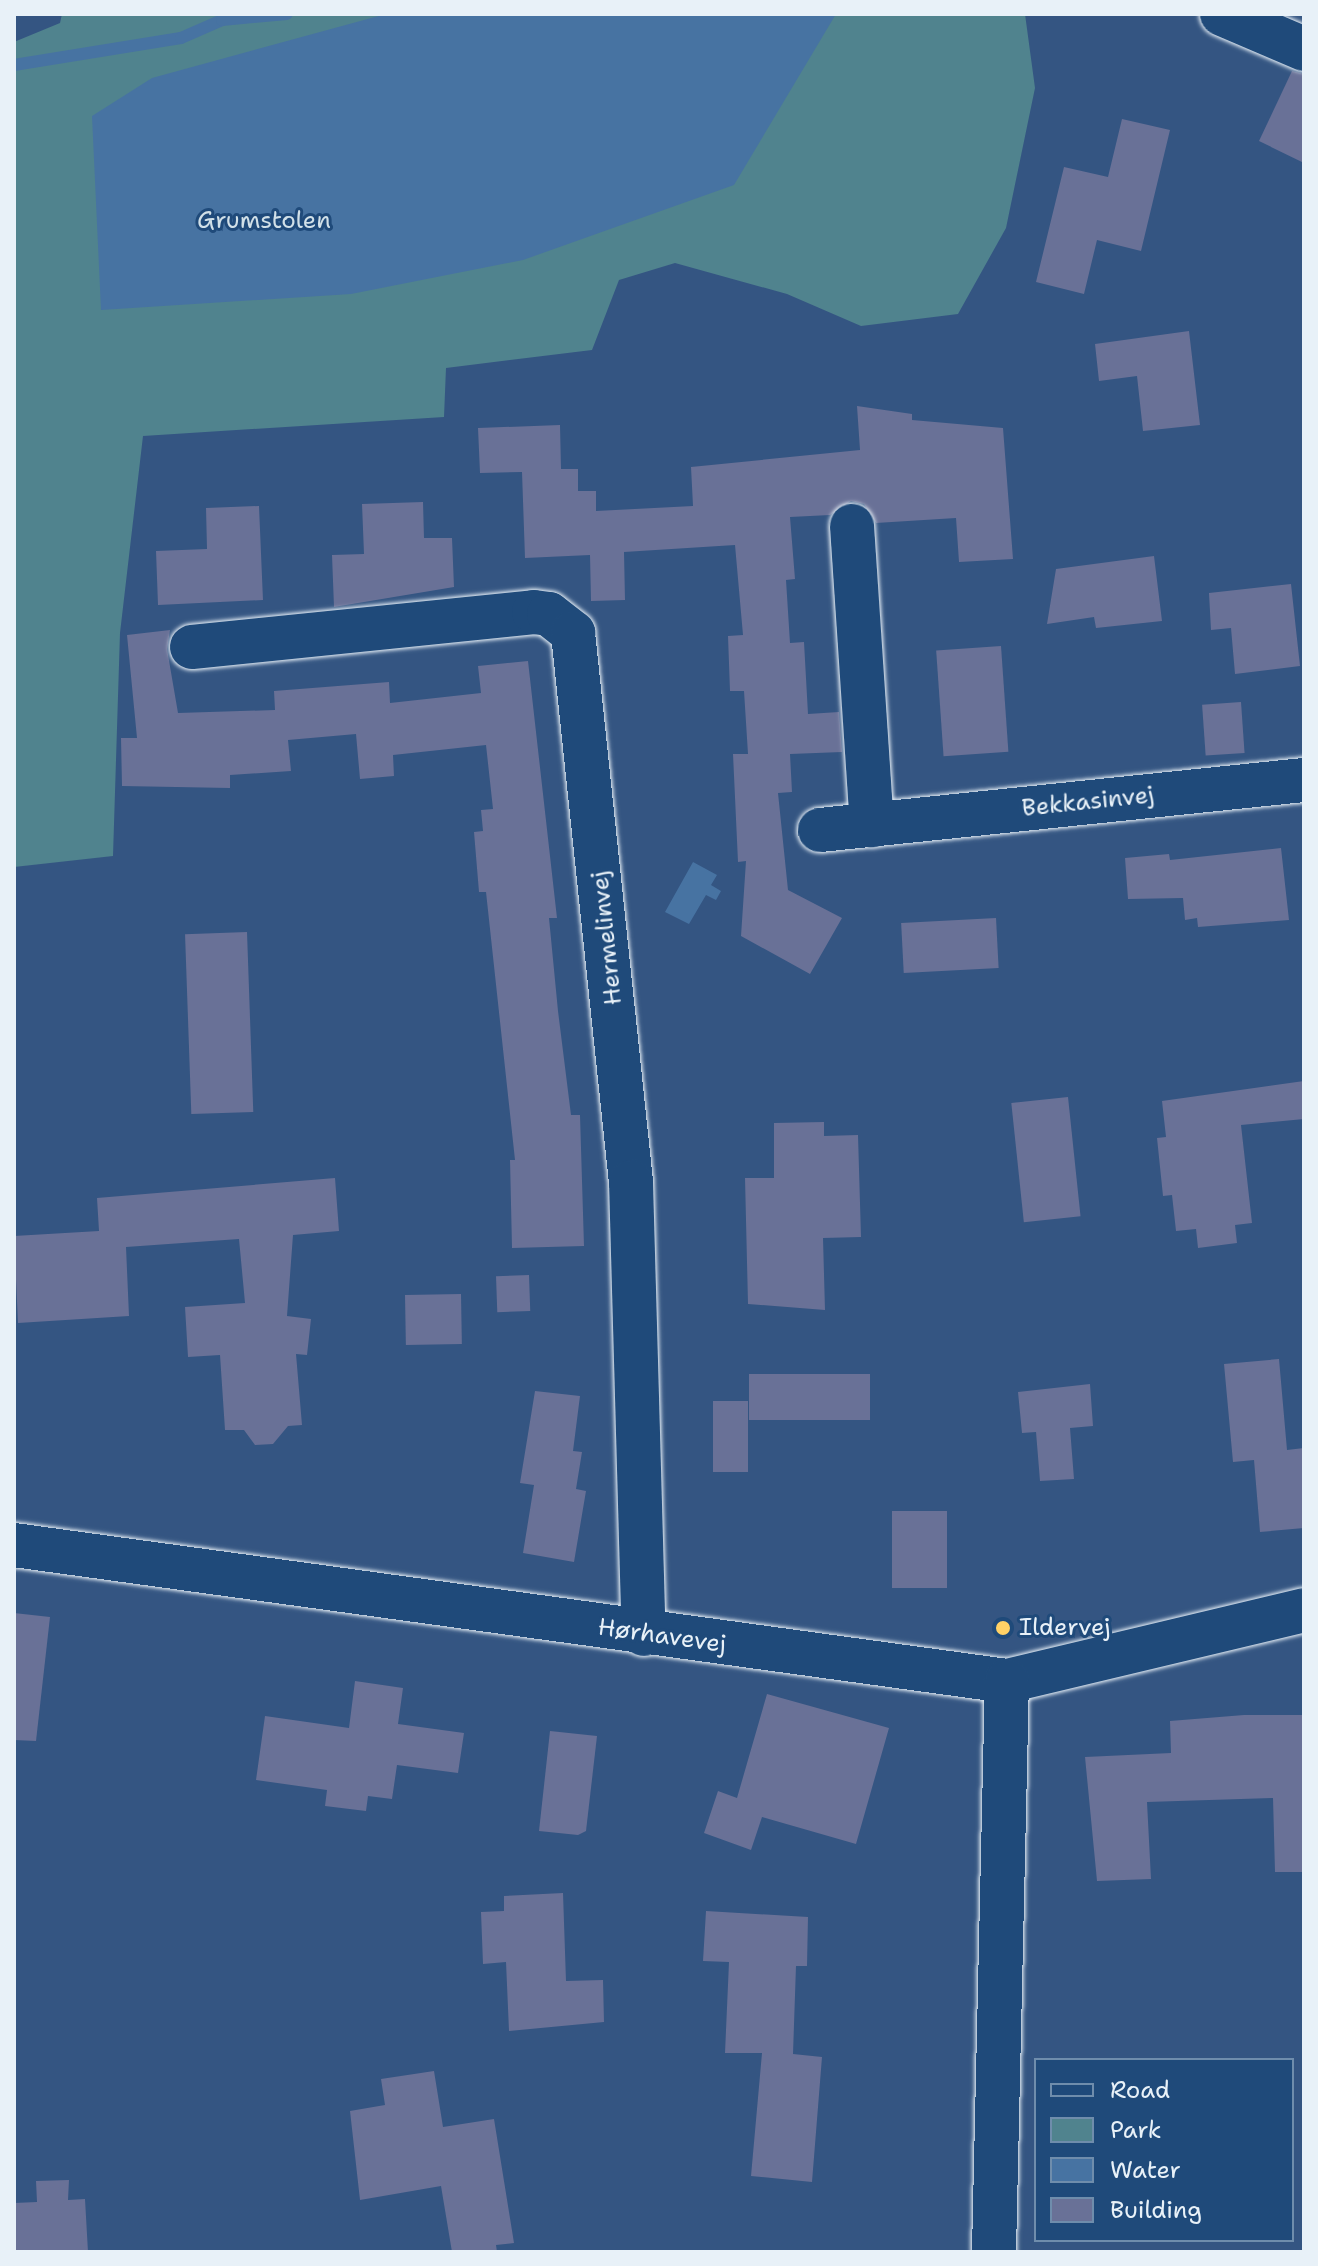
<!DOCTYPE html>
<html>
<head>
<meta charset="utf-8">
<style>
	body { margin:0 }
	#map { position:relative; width:1318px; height:2266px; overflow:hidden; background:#345582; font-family:"Shantell Sans",sans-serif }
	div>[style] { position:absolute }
	.green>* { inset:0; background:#50838e }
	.water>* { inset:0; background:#4773a2 }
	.stream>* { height:12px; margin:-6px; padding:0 6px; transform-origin:6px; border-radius:6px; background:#4773a2 }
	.building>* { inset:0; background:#697197; transform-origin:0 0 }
	.roads { filter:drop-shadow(0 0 2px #e8f1f8) drop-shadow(0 0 2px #e8f1f8) }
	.minor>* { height:44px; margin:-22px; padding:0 22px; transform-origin:22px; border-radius:22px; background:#1f4a7a }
	.dots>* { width:22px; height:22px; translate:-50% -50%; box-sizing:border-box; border:4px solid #1f4a7a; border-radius:50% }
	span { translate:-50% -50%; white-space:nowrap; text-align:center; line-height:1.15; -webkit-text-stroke:6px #1f4a7a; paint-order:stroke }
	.park-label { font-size:24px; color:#d1e0e8 }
	.street-label { font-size:24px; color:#e8f1f8 }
	.poi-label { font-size:24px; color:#e8f1f8 }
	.left { translate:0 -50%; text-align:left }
	.frame { position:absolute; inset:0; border:16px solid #e8f1f8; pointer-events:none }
	.legend { position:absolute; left:1034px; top:2058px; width:260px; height:184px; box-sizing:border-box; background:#1f4a7a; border:2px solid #6f8dac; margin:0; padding:10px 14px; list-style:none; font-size:24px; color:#e8f1f8 }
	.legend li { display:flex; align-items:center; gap:16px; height:40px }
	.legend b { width:40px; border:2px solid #6f8dac }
</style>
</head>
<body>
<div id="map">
	<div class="green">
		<div style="clip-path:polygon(62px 14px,1025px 14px,1035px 88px,1006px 228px,958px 314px,861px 326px,787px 294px,675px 263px,619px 280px,592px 350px,446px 368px,444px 417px,143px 436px,120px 633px,113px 856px,14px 867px,14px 42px,60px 23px)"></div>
	</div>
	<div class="water">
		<div style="clip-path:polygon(386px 14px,836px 14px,734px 185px,523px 260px,351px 294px,101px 310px,92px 116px,152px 78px)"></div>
		<div style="clip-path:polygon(693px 862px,717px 875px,711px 885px,721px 891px,716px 900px,706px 895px,689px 924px,665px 912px)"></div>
	</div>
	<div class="stream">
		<div style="left:14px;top:65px;width:169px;rotate:-9.2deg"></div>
		<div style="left:181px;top:38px;width:45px;rotate:-23.7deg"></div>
		<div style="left:222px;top:20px;width:65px;rotate:-5.3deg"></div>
	</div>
	<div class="building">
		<div style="clip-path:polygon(1292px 71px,1304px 74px,1304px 163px,1259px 141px)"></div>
		<div style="clip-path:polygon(1122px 119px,1170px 130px,1141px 251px,1097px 240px,1084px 294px,1036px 282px,1064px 167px,1108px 177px)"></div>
		<div style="clip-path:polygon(1189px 331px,1200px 425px,1143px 431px,1137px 376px,1099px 381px,1095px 344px)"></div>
		<div style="clip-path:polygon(857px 406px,912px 414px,912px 420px,1003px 428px,1013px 559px,959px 562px,956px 518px,876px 523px,864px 504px,851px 501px,830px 515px,790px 517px,795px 579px,786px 580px,790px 643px,804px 642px,808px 714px,839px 712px,842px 752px,790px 754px,792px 792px,778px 793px,788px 890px,842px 918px,810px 974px,741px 936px,746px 861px,738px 862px,733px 754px,748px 754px,744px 691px,730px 691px,728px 636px,743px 635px,735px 545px,624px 552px,625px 600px,591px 601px,590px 555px,525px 558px,522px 472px,480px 473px,478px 428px,560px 425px,561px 469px,578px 469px,578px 491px,596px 491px,596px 511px,693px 506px,691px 467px,860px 450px)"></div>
		<div style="clip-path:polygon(423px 502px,424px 538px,452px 538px,454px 587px,334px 607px,332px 555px,364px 554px,362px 504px)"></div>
		<div style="clip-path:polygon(259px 506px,263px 600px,158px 605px,156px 551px,207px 549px,206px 508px)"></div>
		<div style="clip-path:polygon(1154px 556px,1162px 621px,1096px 628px,1094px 617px,1047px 624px,1056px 569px)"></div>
		<div style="clip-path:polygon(1291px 584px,1300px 666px,1235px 674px,1231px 628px,1211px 630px,1209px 593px)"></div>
		<div style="clip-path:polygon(170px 630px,167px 649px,178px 713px,275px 710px,274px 691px,389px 682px,390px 703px,481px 693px,478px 666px,528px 661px,557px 918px,549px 918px,558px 1011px,571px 1115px,580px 1115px,584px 1246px,512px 1248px,510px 1160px,515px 1160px,486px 892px,479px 892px,474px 832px,483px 831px,481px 810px,493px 809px,486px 745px,393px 755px,394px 776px,360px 779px,356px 734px,288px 740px,291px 771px,230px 775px,230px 788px,122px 786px,121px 738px,137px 738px,127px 635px)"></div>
		<div style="left:1001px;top:646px;width:106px;height:65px;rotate:86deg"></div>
		<div style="left:1241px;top:702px;width:51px;height:39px;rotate:86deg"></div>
		<div style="clip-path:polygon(1281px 848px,1289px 920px,1198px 927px,1197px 918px,1185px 920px,1183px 898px,1128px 899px,1125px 858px,1169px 854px,1170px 860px)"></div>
		<div style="left:996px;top:918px;width:50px;height:95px;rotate:87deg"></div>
		<div style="left:247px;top:932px;width:180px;height:62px;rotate:88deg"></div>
		<div style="clip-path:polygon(1304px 1081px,1304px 1119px,1241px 1125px,1252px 1223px,1235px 1225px,1237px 1243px,1198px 1248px,1196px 1229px,1176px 1231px,1172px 1195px,1163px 1196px,1157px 1138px,1166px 1137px,1162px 1101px)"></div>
		<div style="left:1068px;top:1097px;width:120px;height:57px;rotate:84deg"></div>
		<div style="clip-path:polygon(824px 1122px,824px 1136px,858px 1135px,861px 1237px,823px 1238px,825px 1310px,748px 1304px,745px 1178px,774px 1178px,774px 1123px)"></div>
		<div style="clip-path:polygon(335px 1178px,339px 1231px,293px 1235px,287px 1316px,311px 1319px,307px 1355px,296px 1354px,302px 1425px,288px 1426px,273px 1444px,255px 1445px,244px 1430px,225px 1430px,220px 1355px,188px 1357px,185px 1307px,245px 1303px,239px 1239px,126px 1247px,129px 1316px,18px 1323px,14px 1236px,99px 1231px,97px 1198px)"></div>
		<div style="left:529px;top:1275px;width:36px;height:33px;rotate:88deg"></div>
		<div style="left:461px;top:1294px;width:50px;height:56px;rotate:89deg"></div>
		<div style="clip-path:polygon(1279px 1359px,1287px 1450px,1304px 1448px,1304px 1528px,1260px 1532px,1254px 1460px,1233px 1462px,1224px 1364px)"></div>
		<div style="left:870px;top:1374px;width:46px;height:121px;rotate:90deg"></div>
		<div style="clip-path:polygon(1090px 1384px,1093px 1426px,1070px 1428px,1074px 1479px,1040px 1481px,1036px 1432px,1022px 1433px,1018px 1392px)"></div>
		<div style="clip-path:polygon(535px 1391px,580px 1396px,573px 1451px,582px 1452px,576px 1489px,586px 1491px,574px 1562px,523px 1553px,534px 1485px,520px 1483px)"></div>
		<div style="left:713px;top:1401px;width:35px;height:71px"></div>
		<div style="left:892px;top:1511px;width:55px;height:77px"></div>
		<div style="clip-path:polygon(14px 1613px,50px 1617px,36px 1741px,14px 1740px)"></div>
		<div style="clip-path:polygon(355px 1681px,403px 1688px,398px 1724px,464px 1733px,458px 1773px,397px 1765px,392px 1799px,368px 1796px,366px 1811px,325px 1806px,327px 1790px,256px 1780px,265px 1716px,349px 1728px)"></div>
		<div style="clip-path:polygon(767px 1694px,889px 1728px,856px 1844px,762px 1817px,751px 1850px,704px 1833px,718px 1791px,737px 1798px)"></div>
		<div style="clip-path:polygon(1244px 1715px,1304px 1715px,1304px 1872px,1275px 1872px,1273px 1798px,1147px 1802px,1151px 1879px,1097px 1881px,1085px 1757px,1171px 1753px,1170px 1721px)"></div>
		<div style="clip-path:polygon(550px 1731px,597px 1736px,586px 1831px,578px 1835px,539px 1831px)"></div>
		<div style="clip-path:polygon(563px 1893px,566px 1981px,603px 1980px,604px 2022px,509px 2031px,506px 1962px,483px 1964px,481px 1912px,504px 1911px,504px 1896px)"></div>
		<div style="clip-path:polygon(706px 1911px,808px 1917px,807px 1966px,796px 1966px,793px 2054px,822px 2057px,812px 2182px,751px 2176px,762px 2053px,725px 2053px,729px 1962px,703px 1961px)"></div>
		<div style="clip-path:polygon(434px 2071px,443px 2127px,494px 2119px,514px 2243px,496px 2245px,497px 2252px,452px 2252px,441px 2186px,360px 2200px,350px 2111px,385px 2105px,381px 2079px)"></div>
		<div style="clip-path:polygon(69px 2180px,68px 2200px,85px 2199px,88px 2252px,14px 2252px,14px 2203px,37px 2202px,36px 2181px)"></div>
	</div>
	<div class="roads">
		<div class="minor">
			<div style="left:1222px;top:14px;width:89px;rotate:23.1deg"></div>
			<div style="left:852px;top:526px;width:300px;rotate:86.2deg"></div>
			<div style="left:192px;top:647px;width:344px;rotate:-5.8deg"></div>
			<div style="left:534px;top:612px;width:15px;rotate:8deg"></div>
			<div style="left:549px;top:614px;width:31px;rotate:38deg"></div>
			<div style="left:573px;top:633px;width:552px;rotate:83.97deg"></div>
			<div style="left:631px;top:1182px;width:452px;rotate:88.4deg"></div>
			<div style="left:820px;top:830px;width:487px;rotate:-5.9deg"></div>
			<div style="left:14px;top:1545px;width:1002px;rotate:7.8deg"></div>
			<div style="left:1007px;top:1681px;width:305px;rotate:-13.4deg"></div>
			<div style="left:994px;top:2252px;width:571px;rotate:-88.7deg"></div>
		</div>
	</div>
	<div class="dots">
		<div style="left:1003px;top:1628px;background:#ffd166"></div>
	</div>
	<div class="park-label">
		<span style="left:264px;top:221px">Grumstolen</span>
	</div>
	<div class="street-label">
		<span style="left:1088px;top:802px;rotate:-6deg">Bekkasinvej</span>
		<span style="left:607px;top:938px;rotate:-96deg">Hermelinvej</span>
		<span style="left:662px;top:1636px;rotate:8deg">Hørhavevej</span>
	</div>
	<div class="poi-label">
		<span class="left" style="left:1019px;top:1628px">Ildervej</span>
	</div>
	<div class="frame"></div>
	<ul class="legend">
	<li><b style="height:10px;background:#1f4a7a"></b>Road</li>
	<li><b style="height:22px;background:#50838e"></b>Park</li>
	<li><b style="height:22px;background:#4773a2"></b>Water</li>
	<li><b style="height:22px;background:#697197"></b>Building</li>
	</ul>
</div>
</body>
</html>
